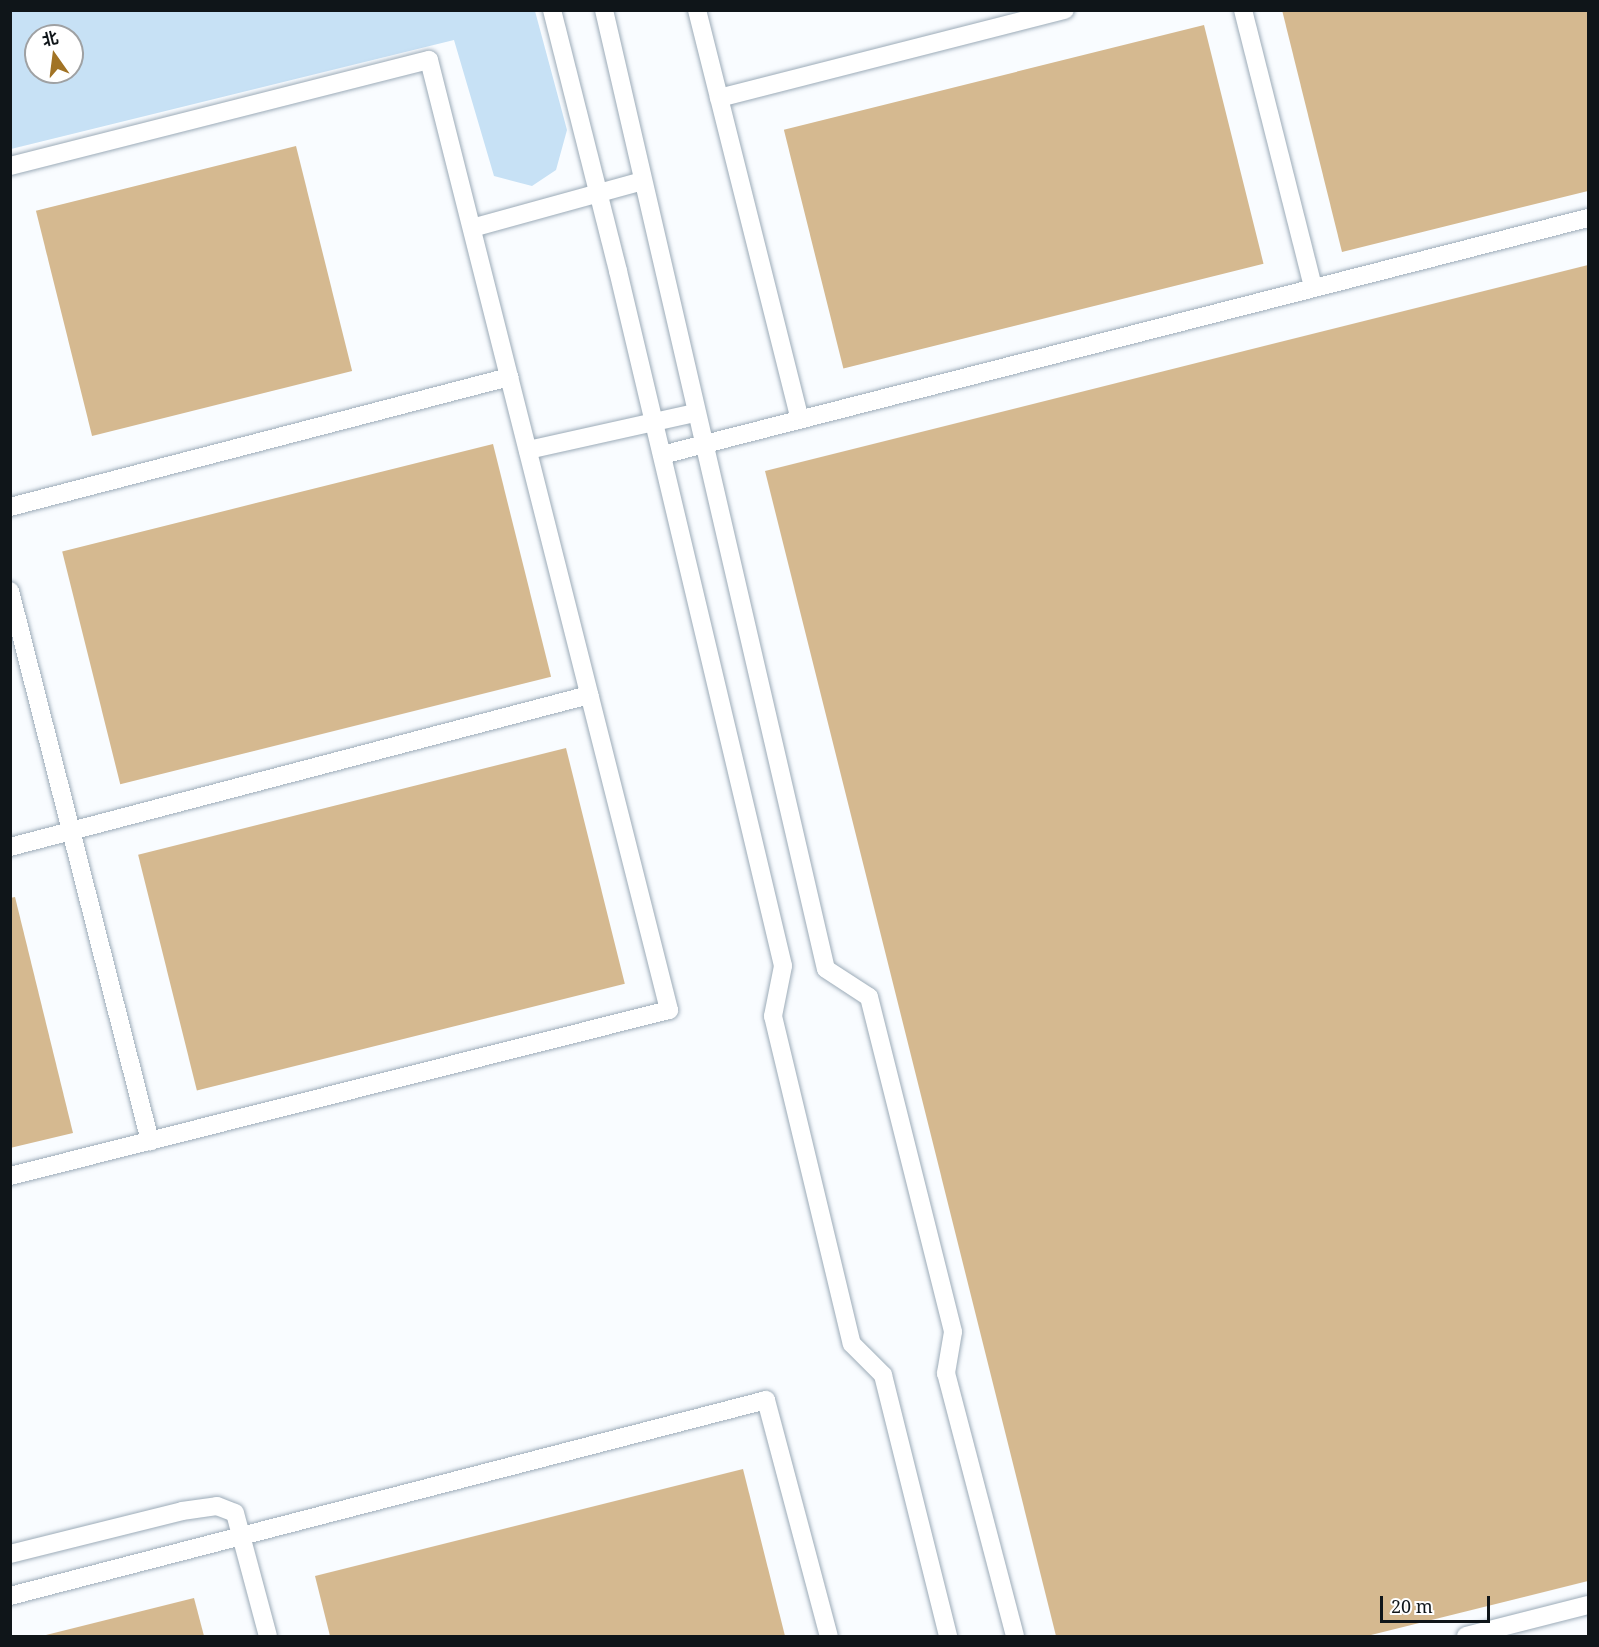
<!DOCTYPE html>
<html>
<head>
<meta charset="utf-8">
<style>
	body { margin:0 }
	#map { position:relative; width:1599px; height:1647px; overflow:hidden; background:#f9fcff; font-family:"Noto Serif","Noto Sans SC",serif }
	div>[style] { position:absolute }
	.green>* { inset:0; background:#c7e1f5 }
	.building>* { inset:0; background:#d5b990; transform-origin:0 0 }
	.roads { filter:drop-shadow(0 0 2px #9cabb8) drop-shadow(0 0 2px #9cabb8) }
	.lane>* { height:18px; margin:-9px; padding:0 9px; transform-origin:9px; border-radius:9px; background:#fff }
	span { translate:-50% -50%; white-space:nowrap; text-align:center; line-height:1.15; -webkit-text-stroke:4.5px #fff; paint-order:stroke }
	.frame { position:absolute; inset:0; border:12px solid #0f1519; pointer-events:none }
	.north { position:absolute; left:24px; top:24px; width:60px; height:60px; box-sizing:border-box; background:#fff; border:2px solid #9fa1a3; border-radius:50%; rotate:346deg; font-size:16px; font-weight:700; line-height:24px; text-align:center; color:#0f1519 }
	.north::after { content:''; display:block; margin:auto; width:21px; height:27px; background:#a17325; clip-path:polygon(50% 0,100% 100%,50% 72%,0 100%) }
	.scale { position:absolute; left:1380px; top:1596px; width:110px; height:27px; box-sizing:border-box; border:3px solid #0f1519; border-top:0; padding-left:8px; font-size:18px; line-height:21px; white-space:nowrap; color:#0f1519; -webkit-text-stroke:4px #fff; paint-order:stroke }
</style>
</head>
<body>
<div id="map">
	<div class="green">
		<div style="clip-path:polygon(evenodd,10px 11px,535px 11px,567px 130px,556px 170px,532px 186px,494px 176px,454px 40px,11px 149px,10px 11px,36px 36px,72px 36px,72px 72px,36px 72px,36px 36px)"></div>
	</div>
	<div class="building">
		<div style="clip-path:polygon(1282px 10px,1588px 10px,1588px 191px,1342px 252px)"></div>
		<div style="left:1204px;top:25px;width:246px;height:433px;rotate:76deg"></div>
		<div style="left:296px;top:146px;width:232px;height:268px;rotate:76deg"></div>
		<div style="clip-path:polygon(1588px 265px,1588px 1581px,1367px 1636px,1056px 1636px,765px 471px)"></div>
		<div style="left:493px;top:444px;width:240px;height:444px;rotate:76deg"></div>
		<div style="left:566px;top:748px;width:243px;height:441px;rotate:76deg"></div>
		<div style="clip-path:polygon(15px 897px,73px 1133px,10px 1148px,10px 898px)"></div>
		<div style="clip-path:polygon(743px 1469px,785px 1636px,330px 1636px,315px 1576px)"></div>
		<div style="clip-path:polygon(194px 1598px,204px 1636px,42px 1636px)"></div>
	</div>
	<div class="roads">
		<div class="lane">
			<div style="left:552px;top:10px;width:269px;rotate:75.8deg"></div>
			<div style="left:618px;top:271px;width:714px;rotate:76.64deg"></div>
			<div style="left:783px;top:966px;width:51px;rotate:101.3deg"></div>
			<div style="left:773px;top:1016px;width:337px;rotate:76.5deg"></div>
			<div style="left:852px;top:1344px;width:44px;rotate:45deg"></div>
			<div style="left:883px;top:1375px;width:269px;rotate:76deg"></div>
			<div style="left:604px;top:10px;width:984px;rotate:76.97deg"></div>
			<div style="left:826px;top:969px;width:51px;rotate:33.1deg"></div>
			<div style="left:869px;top:997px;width:345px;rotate:75.9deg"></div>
			<div style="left:953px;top:1332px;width:42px;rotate:99.7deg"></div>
			<div style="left:946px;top:1373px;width:272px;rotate:75.3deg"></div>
			<div style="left:697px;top:10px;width:422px;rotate:75.9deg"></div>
			<div style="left:1243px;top:10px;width:286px;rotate:75.8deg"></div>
			<div style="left:719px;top:98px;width:357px;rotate:-14.3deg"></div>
			<div style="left:10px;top:166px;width:432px;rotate:-14.2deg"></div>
			<div style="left:429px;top:60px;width:980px;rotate:75.82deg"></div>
			<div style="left:669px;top:1010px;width:680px;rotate:165.86deg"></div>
			<div style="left:472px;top:228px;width:177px;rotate:-15.4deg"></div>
			<div style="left:528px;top:450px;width:171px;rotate:-12.5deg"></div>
			<div style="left:662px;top:455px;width:956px;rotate:-14.36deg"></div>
			<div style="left:10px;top:507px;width:516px;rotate:-14.6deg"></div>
			<div style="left:10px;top:591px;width:568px;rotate:75.72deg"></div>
			<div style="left:10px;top:847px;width:599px;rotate:-14.71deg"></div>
			<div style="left:10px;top:1554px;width:177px;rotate:-14deg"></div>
			<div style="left:182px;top:1511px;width:35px;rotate:-8deg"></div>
			<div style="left:217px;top:1506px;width:19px;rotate:21deg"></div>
			<div style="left:235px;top:1513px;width:127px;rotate:75deg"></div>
			<div style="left:10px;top:1596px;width:781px;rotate:-14.53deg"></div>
			<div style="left:766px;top:1400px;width:244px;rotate:75.1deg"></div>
			<div style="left:1466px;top:1636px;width:126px;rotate:-14.3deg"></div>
		</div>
	</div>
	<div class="frame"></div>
	<div class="north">北</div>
	<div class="scale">20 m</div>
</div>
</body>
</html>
